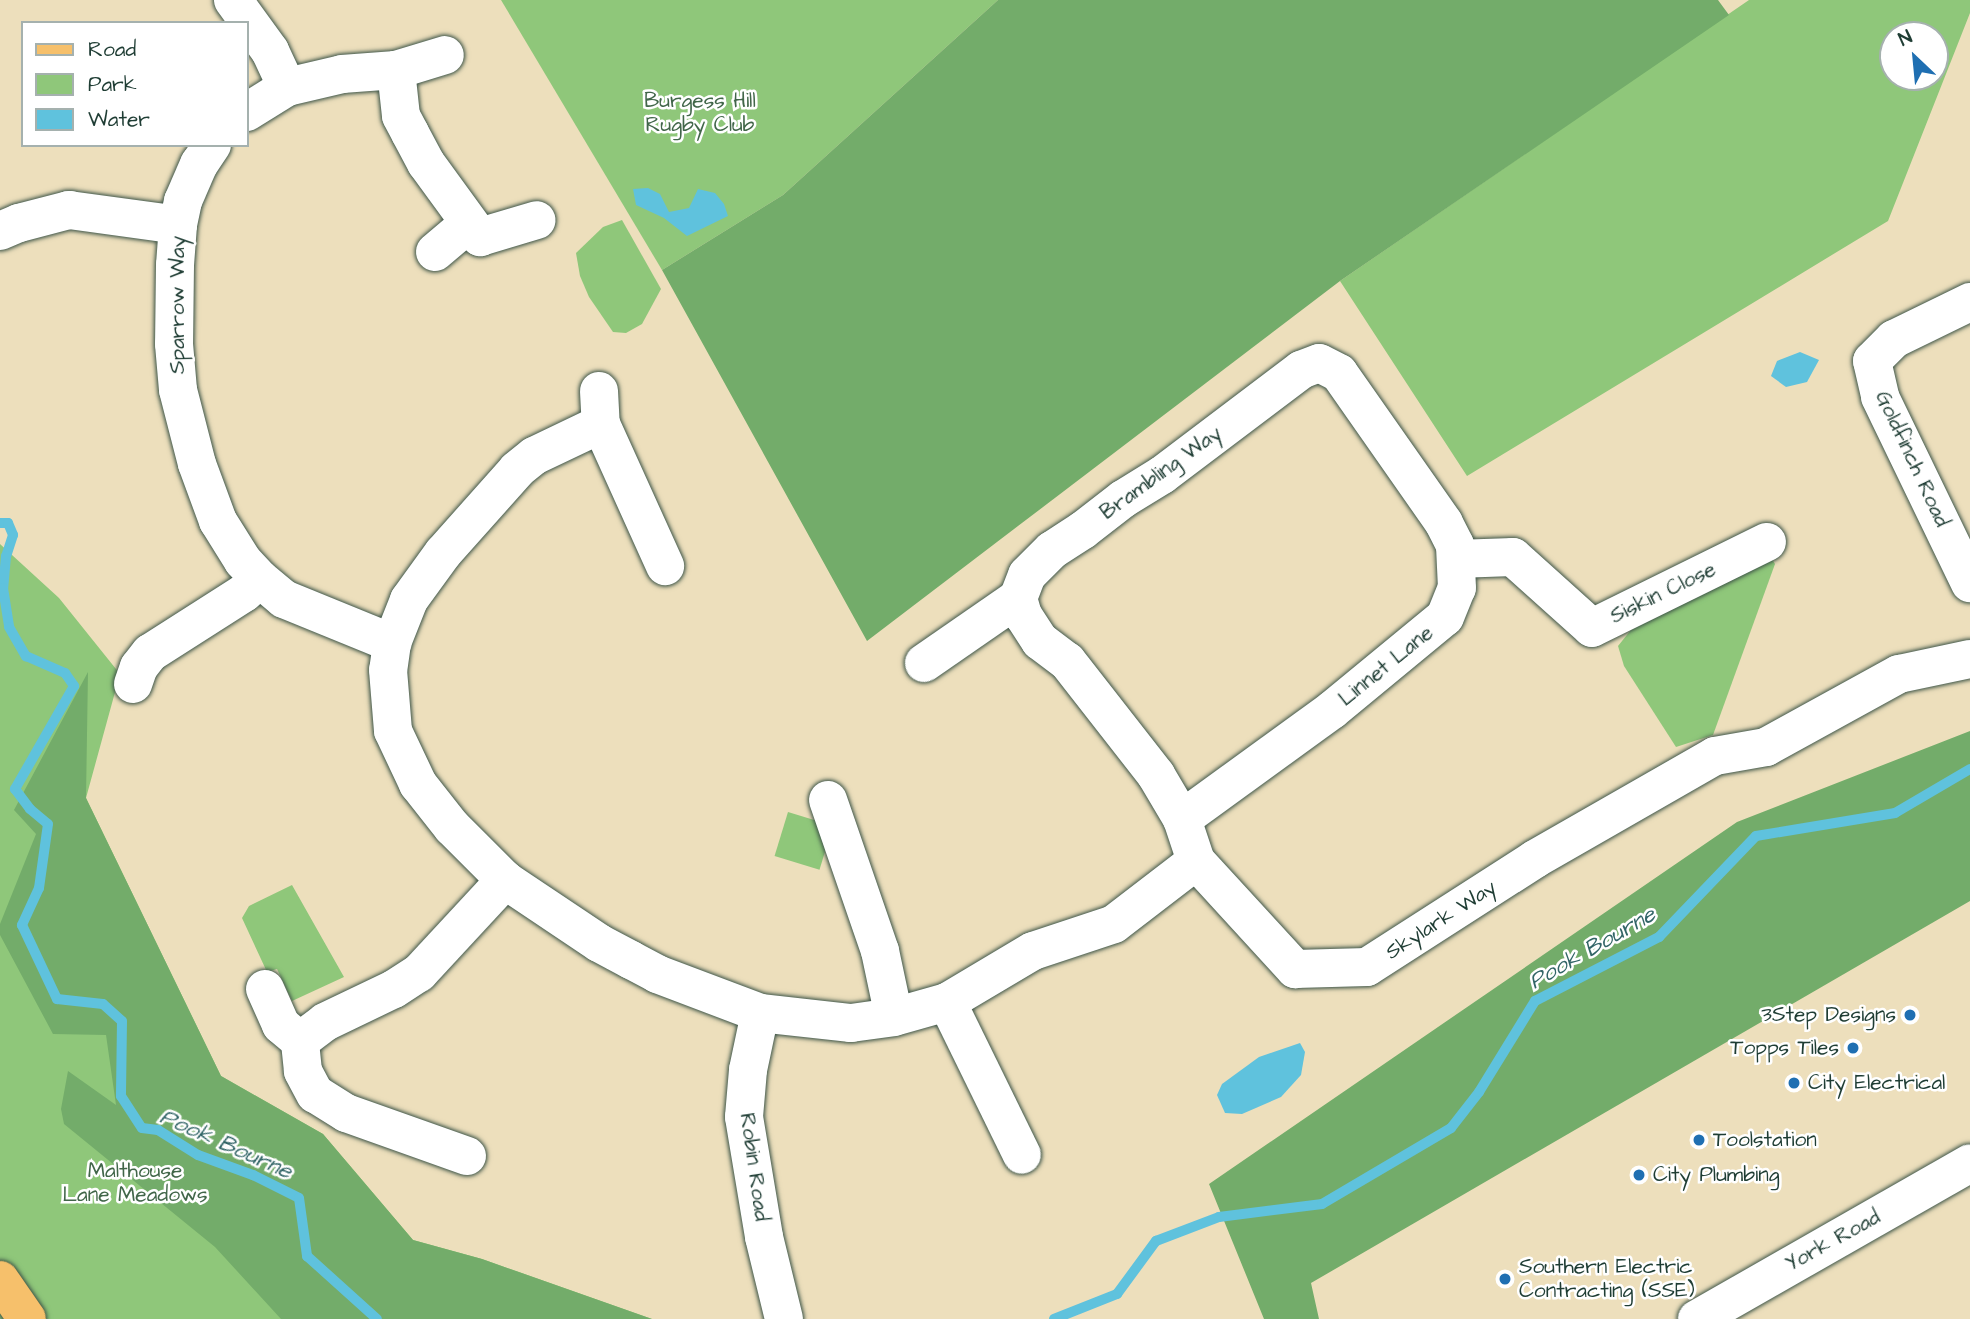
<!DOCTYPE html>
<html>
<head>
<meta charset="utf-8">
<style>
	body { margin:0 }
	#map { position:relative; width:1970px; height:1319px; overflow:hidden; background:#eddfbc; font-family:"Architects Daughter",sans-serif }
	div>[style] { position:absolute }
	.green>* { inset:0; background:#8fc77a; transform-origin:0 0 }
	.forest>* { inset:0; background:#73ac6a }
	.water>* { inset:0; background:#5fc2dd }
	.stream>* { height:10px; margin:-5px; padding:0 5px; transform-origin:5px; border-radius:5px; background:#5fc2dd }
	.roads { filter:drop-shadow(0 0 2px #3e5548) drop-shadow(0 0 2px #3e5548) }
	.minor>* { height:38px; margin:-19px; padding:0 19px; transform-origin:19px; border-radius:19px; background:#fff }
	.major>* { height:38px; margin:-19px; padding:0 19px; transform-origin:19px; border-radius:19px; background:#f6c06b }
	.dots>* { width:19px; height:19px; translate:-50% -50%; box-sizing:border-box; border:4px solid #fff; border-radius:50% }
	span { translate:-50% -50%; white-space:nowrap; text-align:center; line-height:1.15; -webkit-text-stroke:5px #fff; paint-order:stroke }
	.park-label { font-size:21px; color:#416649 }
	.street-label { font-size:21px; color:#1f3d34 }
	.poi-label { font-size:21px; color:#1f3d34 }
	.right { translate:-100% -50%; text-align:right }
	.left { translate:0 -50%; text-align:left }
	.water-label { font-size:23px; color:#326567; font-style:italic }
	.legend { position:absolute; left:21px; top:21px; width:228px; height:126px; box-sizing:border-box; background:#fff; border:2px solid #a5b1ae; margin:0; padding:9px 12px; list-style:none; font-size:21px; color:#1f3d34 }
	.legend li { display:flex; align-items:center; gap:14px; height:35px }
	.legend b { width:35px; border:2px solid #a5b1ae }
	.north { position:absolute; left:1879px; top:21px; width:70px; height:70px; box-sizing:border-box; background:#fff; border:2px solid #a5b1ae; border-radius:50%; rotate:334deg; font-size:19px; font-weight:700; line-height:28px; text-align:center; color:#1f3d34 }
	.north::after { content:''; display:block; margin:auto; width:24px; height:32px; background:#1f6fb2; clip-path:polygon(50% 0,100% 100%,50% 72%,0 100%) }
</style>
</head>
<body>
<div id="map">
	<div class="green">
		<div style="clip-path:polygon(501px 0,998px 0,783px 195px,662px 270px)"></div>
		<div style="clip-path:polygon(evenodd,1749px 0,1970px 0,1970px 13px,1888px 221px,1467px 476px,1340px 281px,1749px 0,1893px 35px,1935px 35px,1935px 77px,1893px 77px,1893px 35px)"></div>
		<div style="clip-path:polygon(622px 220px,661px 289px,642px 324px,626px 333px,613px 332px,589px 297px,580px 276px,576px 253px,603px 227px)"></div>
		<div style="clip-path:polygon(0 544px,59px 598px,120px 674px,86px 798px,221px 1076px,323px 1134px,413px 1240px,482px 1259px,652px 1319px,0 1319px)"></div>
		<div style="clip-path:polygon(1768px 553px,1775px 564px,1713px 735px,1676px 747px,1624px 666px,1618px 646px,1643px 615px)"></div>
		<div style="left:788px;top:812px;width:47px;height:46px;rotate:17deg"></div>
		<div style="clip-path:polygon(292px 885px,344px 977px,292px 1001px,277px 969px,267px 972px,242px 918px,249px 906px)"></div>
	</div>
	<div class="forest">
		<div style="clip-path:polygon(998px 0,1718px 0,1729px 15px,1340px 281px,867px 641px,662px 270px,783px 195px)"></div>
		<div style="clip-path:polygon(88px 672px,86px 798px,221px 1076px,323px 1134px,413px 1240px,482px 1259px,652px 1319px,281px 1319px,215px 1247px,64px 1124px,61px 1109px,68px 1071px,116px 1105px,106px 1035px,53px 1034px,0 935px,0 924px,36px 834px,14px 810px)"></div>
		<div style="clip-path:polygon(1970px 731px,1970px 901px,1311px 1283px,1319px 1319px,1264px 1319px,1209px 1184px,1737px 822px)"></div>
	</div>
	<div class="water">
		<div style="clip-path:polygon(648px 188px,660px 194px,669px 212px,689px 208px,698px 189px,715px 193px,724px 204px,728px 216px,687px 236px,664px 218px,636px 205px,633px 189px)"></div>
		<div style="clip-path:polygon(1800px 352px,1819px 360px,1807px 382px,1786px 387px,1771px 376px,1777px 361px)"></div>
		<div style="clip-path:polygon(1300px 1043px,1305px 1052px,1301px 1075px,1281px 1097px,1242px 1114px,1225px 1113px,1217px 1095px,1222px 1084px,1259px 1057px)"></div>
	</div>
	<div class="stream">
		<div style="left:0;top:523px;width:8px"></div>
		<div style="left:8px;top:523px;width:13px;rotate:67deg"></div>
		<div style="left:13px;top:535px;width:22px;rotate:108deg"></div>
		<div style="left:6px;top:556px;width:32px;rotate:95deg"></div>
		<div style="left:3px;top:588px;width:39px;rotate:81deg"></div>
		<div style="left:9px;top:627px;width:34px;rotate:60deg"></div>
		<div style="left:26px;top:656px;width:43px;rotate:23.6deg"></div>
		<div style="left:65px;top:673px;width:16px;rotate:55deg"></div>
		<div style="left:74px;top:686px;width:119px;rotate:119.8deg"></div>
		<div style="left:15px;top:789px;width:25px;rotate:53deg"></div>
		<div style="left:30px;top:809px;width:23px;rotate:40deg"></div>
		<div style="left:48px;top:824px;width:65px;rotate:98deg"></div>
		<div style="left:39px;top:888px;width:41px;rotate:114.7deg"></div>
		<div style="left:22px;top:925px;width:82px;rotate:64.7deg"></div>
		<div style="left:57px;top:999px;width:46px;rotate:6.2deg"></div>
		<div style="left:103px;top:1004px;width:25px;rotate:42deg"></div>
		<div style="left:122px;top:1021px;width:75px;rotate:90.8deg"></div>
		<div style="left:121px;top:1096px;width:38px;rotate:57deg"></div>
		<div style="left:142px;top:1128px;width:16px;rotate:7deg"></div>
		<div style="left:158px;top:1130px;width:47px;rotate:32deg"></div>
		<div style="left:198px;top:1155px;width:59px;rotate:20deg"></div>
		<div style="left:253px;top:1175px;width:51px;rotate:26.6deg"></div>
		<div style="left:299px;top:1198px;width:59px;rotate:82.1deg"></div>
		<div style="left:307px;top:1256px;width:94px;rotate:42deg"></div>
		<div style="left:1054px;top:1319px;width:68px;rotate:-21.6deg"></div>
		<div style="left:1117px;top:1294px;width:66px;rotate:-53.7deg"></div>
		<div style="left:1156px;top:1241px;width:67px;rotate:-20.9deg"></div>
		<div style="left:1219px;top:1217px;width:104px;rotate:-7.2deg"></div>
		<div style="left:1322px;top:1204px;width:150px;rotate:-30.5deg"></div>
		<div style="left:1451px;top:1128px;width:46px;rotate:-52.1deg"></div>
		<div style="left:1479px;top:1092px;width:107px;rotate:-58.4deg"></div>
		<div style="left:1535px;top:1001px;width:140px;rotate:-27.3deg"></div>
		<div style="left:1659px;top:937px;width:140px;rotate:-46.2deg"></div>
		<div style="left:1756px;top:836px;width:141px;rotate:-9.4deg"></div>
		<div style="left:1895px;top:813px;width:87px;rotate:-30.4deg"></div>
	</div>
	<div class="roads">
		<div class="minor">
			<div style="left:233px;top:0;width:63px;rotate:54deg"></div>
			<div style="left:270px;top:51px;width:40px;rotate:65deg"></div>
			<div style="left:396px;top:70px;width:46px;rotate:83.8deg"></div>
			<div style="left:401px;top:116px;width:19px;rotate:62deg"></div>
			<div style="left:410px;top:133px;width:34px;rotate:62deg"></div>
			<div style="left:426px;top:163px;width:92px;rotate:53.9deg"></div>
			<div style="left:480px;top:237px;width:59px;rotate:-16.6deg"></div>
			<div style="left:247px;top:112px;width:47px;rotate:-32deg"></div>
			<div style="left:287px;top:87px;width:57px;rotate:-13.3deg"></div>
			<div style="left:342px;top:74px;width:54px;rotate:-4.2deg"></div>
			<div style="left:396px;top:70px;width:51px;rotate:-17deg"></div>
			<div style="left:212px;top:145px;width:23px;rotate:124deg"></div>
			<div style="left:199px;top:164px;width:40px;rotate:113.4deg"></div>
			<div style="left:183px;top:201px;width:25px;rotate:102deg"></div>
			<div style="left:178px;top:225px;width:40px;rotate:94.3deg"></div>
			<div style="left:175px;top:265px;width:79px;rotate:90.7deg"></div>
			<div style="left:174px;top:344px;width:46px;rotate:85deg"></div>
			<div style="left:178px;top:390px;width:76px;rotate:75.6deg"></div>
			<div style="left:197px;top:464px;width:61px;rotate:69.8deg"></div>
			<div style="left:218px;top:521px;width:47px;rotate:58deg"></div>
			<div style="left:243px;top:561px;width:25px;rotate:47deg"></div>
			<div style="left:260px;top:579px;width:31px;rotate:40deg"></div>
			<div style="left:284px;top:599px;width:117px;rotate:22.2deg"></div>
			<div style="left:0;top:231px;width:21px;rotate:-23deg"></div>
			<div style="left:19px;top:223px;width:52px;rotate:-14.6deg"></div>
			<div style="left:69px;top:210px;width:110px;rotate:7.8deg"></div>
			<div style="left:435px;top:252px;width:43px;rotate:-40.3deg"></div>
			<div style="left:1970px;top:302px;width:85px;rotate:154deg"></div>
			<div style="left:1894px;top:339px;width:31px;rotate:135deg"></div>
			<div style="left:1872px;top:361px;width:37px;rotate:77deg"></div>
			<div style="left:1880px;top:397px;width:207px;rotate:64.2deg"></div>
			<div style="left:599px;top:391px;width:33px;rotate:87deg"></div>
			<div style="left:601px;top:424px;width:156px;rotate:65.7deg"></div>
			<div style="left:601px;top:424px;width:74px;rotate:154.5deg"></div>
			<div style="left:534px;top:456px;width:22px;rotate:141deg"></div>
			<div style="left:517px;top:470px;width:111px;rotate:131.7deg"></div>
			<div style="left:443px;top:553px;width:58px;rotate:125.9deg"></div>
			<div style="left:409px;top:600px;width:46px;rotate:111.6deg"></div>
			<div style="left:392px;top:643px;width:27px;rotate:98deg"></div>
			<div style="left:388px;top:670px;width:61px;rotate:85.3deg"></div>
			<div style="left:393px;top:731px;width:59px;rotate:64.7deg"></div>
			<div style="left:418px;top:784px;width:55px;rotate:51.7deg"></div>
			<div style="left:452px;top:827px;width:75px;rotate:45deg"></div>
			<div style="left:505px;top:880px;width:113px;rotate:33.8deg"></div>
			<div style="left:599px;top:943px;width:36px;rotate:28deg"></div>
			<div style="left:631px;top:960px;width:30px;rotate:28deg"></div>
			<div style="left:657px;top:974px;width:110px;rotate:20.7deg"></div>
			<div style="left:760px;top:1013px;width:92px;rotate:6.3deg"></div>
			<div style="left:851px;top:1023px;width:43px;rotate:-7.9deg"></div>
			<div style="left:894px;top:1017px;width:55px;rotate:-15.8deg"></div>
			<div style="left:947px;top:1002px;width:100px;rotate:-30.7deg"></div>
			<div style="left:1033px;top:951px;width:85px;rotate:-18.4deg"></div>
			<div style="left:1114px;top:924px;width:103px;rotate:-37.5deg"></div>
			<div style="left:1196px;top:861px;width:147px;rotate:47.5deg"></div>
			<div style="left:1295px;top:969px;width:72px;rotate:-1.6deg"></div>
			<div style="left:1367px;top:967px;width:200px;rotate:-32.7deg"></div>
			<div style="left:1535px;top:859px;width:207px;rotate:-29.8deg"></div>
			<div style="left:1715px;top:756px;width:52px;rotate:-10deg"></div>
			<div style="left:1766px;top:747px;width:152px;rotate:-28.8deg"></div>
			<div style="left:1899px;top:674px;width:73px;rotate:-11.9deg"></div>
			<div style="left:1456px;top:559px;width:57px;rotate:-2deg"></div>
			<div style="left:1513px;top:557px;width:106px;rotate:41.9deg"></div>
			<div style="left:1592px;top:628px;width:195px;rotate:-26.2deg"></div>
			<div style="left:924px;top:663px;width:114px;rotate:-34.7deg"></div>
			<div style="left:133px;top:684px;width:18px;rotate:-71deg"></div>
			<div style="left:139px;top:667px;width:18px;rotate:-52deg"></div>
			<div style="left:150px;top:653px;width:112px;rotate:-32.6deg"></div>
			<div style="left:244px;top:593px;width:21px;rotate:-41deg"></div>
			<div style="left:828px;top:800px;width:160px;rotate:71deg"></div>
			<div style="left:880px;top:951px;width:67px;rotate:78deg"></div>
			<div style="left:1182px;top:819px;width:185px;rotate:-36deg"></div>
			<div style="left:1332px;top:710px;width:146px;rotate:-39.5deg"></div>
			<div style="left:1445px;top:617px;width:31px;rotate:-68deg"></div>
			<div style="left:1457px;top:588px;width:43px;rotate:-92.7deg"></div>
			<div style="left:1455px;top:545px;width:25px;rotate:-117deg"></div>
			<div style="left:1444px;top:523px;width:183px;rotate:-125deg"></div>
			<div style="left:1339px;top:373px;width:22px;rotate:-153deg"></div>
			<div style="left:1319px;top:363px;width:19px;rotate:159deg"></div>
			<div style="left:1301px;top:370px;width:174px;rotate:142.9deg"></div>
			<div style="left:1162px;top:475px;width:46px;rotate:148.4deg"></div>
			<div style="left:1123px;top:499px;width:51px;rotate:142.2deg"></div>
			<div style="left:1083px;top:530px;width:37px;rotate:147deg"></div>
			<div style="left:1052px;top:550px;width:35px;rotate:135deg"></div>
			<div style="left:1027px;top:575px;width:25px;rotate:111deg"></div>
			<div style="left:1018px;top:598px;width:18px;rotate:74deg"></div>
			<div style="left:1023px;top:615px;width:31px;rotate:57deg"></div>
			<div style="left:1040px;top:641px;width:34px;rotate:37deg"></div>
			<div style="left:1067px;top:661px;width:145px;rotate:52deg"></div>
			<div style="left:1156px;top:775px;width:51px;rotate:59.4deg"></div>
			<div style="left:1182px;top:819px;width:44px;rotate:71.6deg"></div>
			<div style="left:265px;top:989px;width:39px;rotate:66deg"></div>
			<div style="left:281px;top:1025px;width:25px;rotate:40deg"></div>
			<div style="left:947px;top:1002px;width:170px;rotate:63.9deg"></div>
			<div style="left:760px;top:1013px;width:58px;rotate:101.9deg"></div>
			<div style="left:748px;top:1070px;width:47px;rotate:94.9deg"></div>
			<div style="left:744px;top:1117px;width:122px;rotate:80.5deg"></div>
			<div style="left:764px;top:1237px;width:84px;rotate:76.3deg"></div>
			<div style="left:467px;top:1156px;width:128px;rotate:-160.4deg"></div>
			<div style="left:346px;top:1113px;width:36px;rotate:-148deg"></div>
			<div style="left:315px;top:1094px;width:26px;rotate:-118deg"></div>
			<div style="left:303px;top:1071px;width:30px;rotate:-96deg"></div>
			<div style="left:300px;top:1041px;width:31px;rotate:-37deg"></div>
			<div style="left:325px;top:1022px;width:76px;rotate:-25.6deg"></div>
			<div style="left:394px;top:989px;width:30px;rotate:-33deg"></div>
			<div style="left:419px;top:973px;width:127px;rotate:-47.2deg"></div>
			<div style="left:1697px;top:1319px;width:314px;rotate:-29.7deg"></div>
		</div>
		<div class="major">
			<div style="left:0;top:1280px;width:47px;rotate:55.3deg"></div>
		</div>
	</div>
	<div class="dots">
		<div style="left:1910px;top:1015px;background:#1f6fb2"></div>
		<div style="left:1853px;top:1048px;background:#1f6fb2"></div>
		<div style="left:1794px;top:1083px;background:#1f6fb2"></div>
		<div style="left:1699px;top:1140px;background:#1f6fb2"></div>
		<div style="left:1639px;top:1175px;background:#1f6fb2"></div>
		<div style="left:1505px;top:1279px;background:#1f6fb2"></div>
	</div>
	<div class="park-label">
		<span style="left:700px;top:113px">Burgess Hill<br>Rugby Club</span>
		<span style="left:135px;top:1183px">Malthouse<br>Lane Meadows</span>
	</div>
	<div class="street-label">
		<span style="left:178px;top:305px;rotate:-90deg">Sparrow Way</span>
		<span style="left:1912px;top:459px;rotate:65deg">Goldfinch Road</span>
		<span style="left:1161px;top:473px;rotate:-36deg">Brambling Way</span>
		<span style="left:1663px;top:593px;rotate:-26deg">Siskin Close</span>
		<span style="left:1386px;top:666px;rotate:-39deg">Linnet Lane</span>
		<span style="left:1441px;top:920px;rotate:-33deg">Skylark Way</span>
		<span style="left:754px;top:1167px;rotate:82deg">Robin Road</span>
		<span style="left:1833px;top:1241px;rotate:-29deg">York Road</span>
	</div>
	<div class="poi-label">
		<span class="right" style="left:1896px;top:1015px">3Step Designs</span>
		<span class="right" style="left:1839px;top:1048px">Topps Tiles</span>
		<span class="left" style="left:1808px;top:1083px">City Electrical</span>
		<span class="left" style="left:1713px;top:1140px">Toolstation</span>
		<span class="left" style="left:1653px;top:1175px">City Plumbing</span>
		<span class="left" style="left:1519px;top:1279px">Southern Electric<br>Contracting (SSE)</span>
	</div>
	<div class="water-label">
		<span style="left:1592px;top:948px;rotate:-30deg">Pook Bourne</span>
		<span style="left:226px;top:1144px;rotate:24deg">Pook Bourne</span>
	</div>
	<ul class="legend">
	<li><b style="height:9px;background:#f6c06b"></b>Road</li>
	<li><b style="height:19px;background:#8fc77a"></b>Park</li>
	<li><b style="height:19px;background:#5fc2dd"></b>Water</li>
	</ul>
	<div class="north">N</div>
</div>
</body>
</html>
